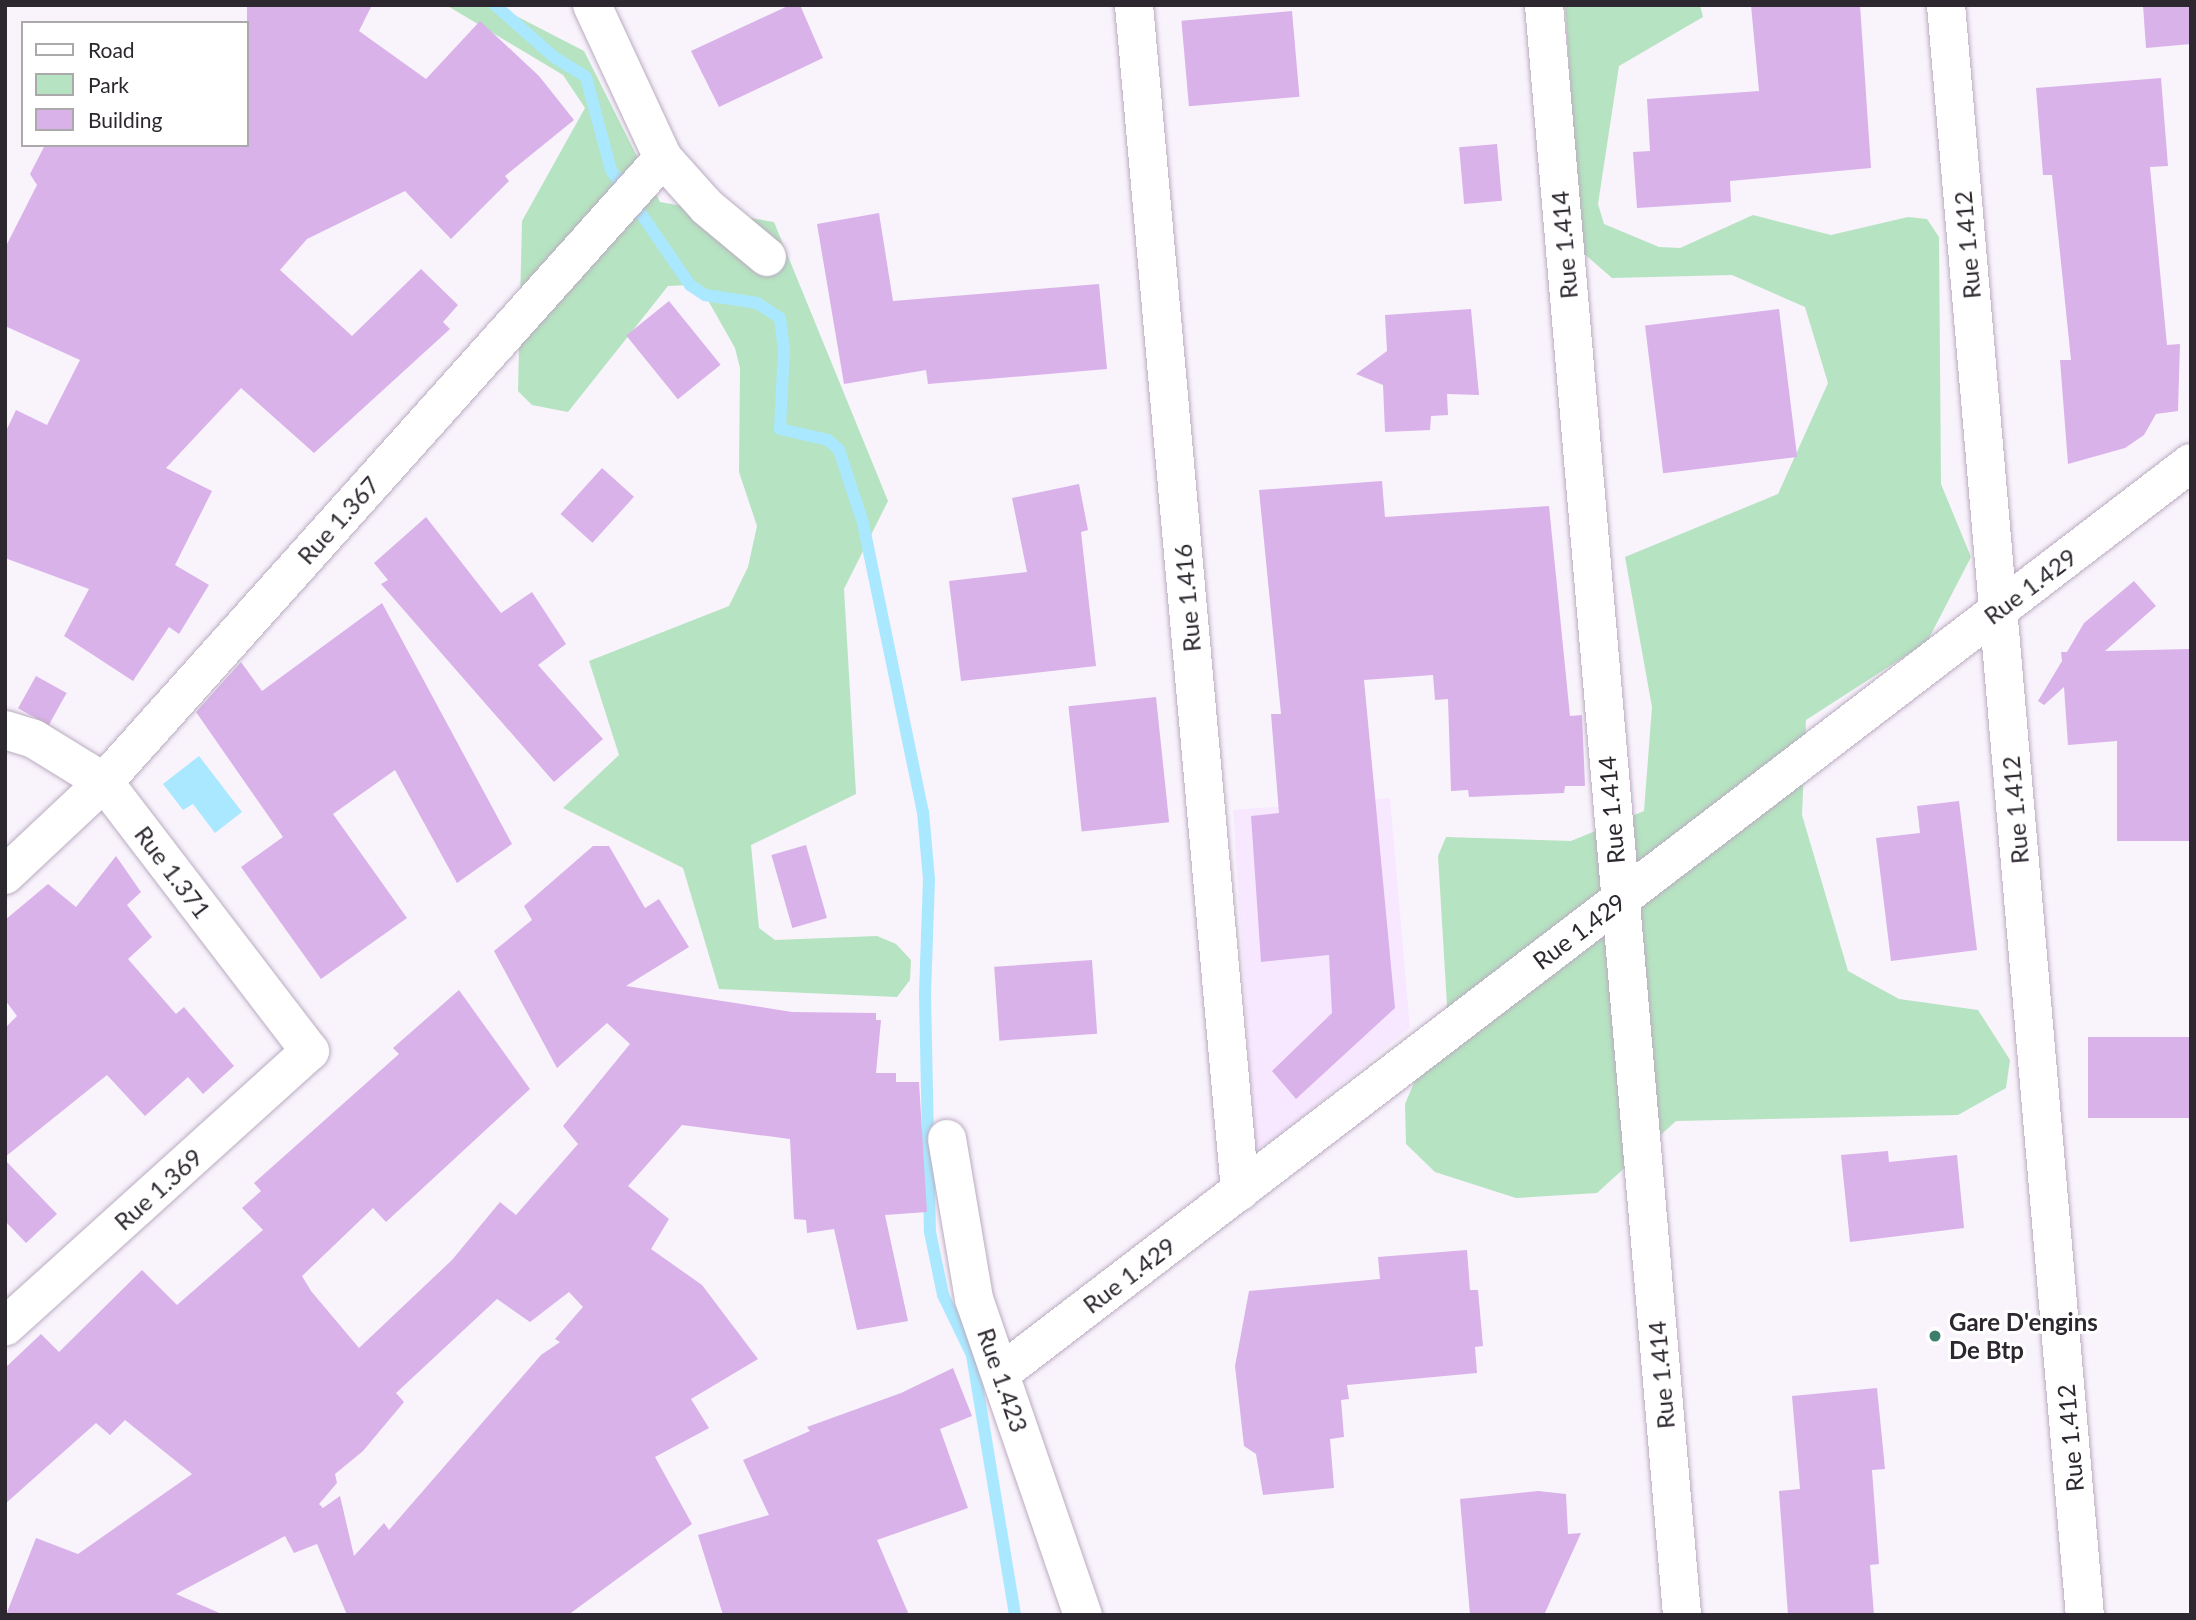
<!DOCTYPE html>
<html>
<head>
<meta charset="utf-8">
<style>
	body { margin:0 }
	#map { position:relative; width:2196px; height:1620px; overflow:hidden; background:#f9f3fc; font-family:Lato,sans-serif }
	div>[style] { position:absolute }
	.built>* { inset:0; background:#f8e8ff }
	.green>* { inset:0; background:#b6e3c1 }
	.water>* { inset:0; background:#aae8ff }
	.stream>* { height:12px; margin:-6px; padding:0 6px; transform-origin:6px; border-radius:6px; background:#aae8ff }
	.building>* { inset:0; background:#d9b2ea; transform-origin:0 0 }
	.roads { filter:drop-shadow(0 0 2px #baacc0) drop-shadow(0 0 2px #baacc0) }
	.minor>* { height:38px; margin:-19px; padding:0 19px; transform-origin:19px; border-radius:19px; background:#fff }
	.dots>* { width:19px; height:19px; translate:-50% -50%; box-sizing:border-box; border:4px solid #fff; border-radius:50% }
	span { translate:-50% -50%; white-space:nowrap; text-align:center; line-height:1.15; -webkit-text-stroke:6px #fff; paint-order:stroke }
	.street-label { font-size:24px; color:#2d272f }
	.poi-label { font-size:24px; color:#2d272f; font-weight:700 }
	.left { translate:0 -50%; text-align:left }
	.frame { position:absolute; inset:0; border:7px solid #2d272f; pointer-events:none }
	.legend { position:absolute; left:21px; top:21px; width:228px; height:126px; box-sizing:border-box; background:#fff; border:2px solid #aba9ac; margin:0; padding:9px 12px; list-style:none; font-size:21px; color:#2d272f }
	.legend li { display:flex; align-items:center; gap:14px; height:35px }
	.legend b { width:35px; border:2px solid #aba9ac }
</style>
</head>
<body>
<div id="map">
	<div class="built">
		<div style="clip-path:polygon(1390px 798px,1410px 1028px,1283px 1133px,1255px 1150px,1233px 810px)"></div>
	</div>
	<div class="green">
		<div style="clip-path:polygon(446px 5px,495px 5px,584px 51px,660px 202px,774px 222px,888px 501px,844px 589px,856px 794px,751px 845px,759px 928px,775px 940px,877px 936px,896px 944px,911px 960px,910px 980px,897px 997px,719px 989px,683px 868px,563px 808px,619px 755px,589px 661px,729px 606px,748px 567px,757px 526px,739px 472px,740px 368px,735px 348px,705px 295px,690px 285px,668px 286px,568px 412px,532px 405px,518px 391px,522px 221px,585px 108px,563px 75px)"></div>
		<div style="clip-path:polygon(1565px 5px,1700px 5px,1703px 17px,1619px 66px,1598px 204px,1604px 224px,1659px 247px,1680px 248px,1753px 215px,1831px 235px,1908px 217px,1927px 219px,1939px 237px,1941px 484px,1971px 557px,1927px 642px,1806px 720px,1802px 815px,1848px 971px,1899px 999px,1978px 1010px,2010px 1060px,2006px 1088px,1958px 1115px,1676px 1121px,1597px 1193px,1516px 1198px,1435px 1172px,1406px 1144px,1405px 1104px,1447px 1005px,1438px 856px,1446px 837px,1571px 841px,1644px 811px,1652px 707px,1625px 557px,1778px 494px,1828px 383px,1805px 307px,1732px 275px,1612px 278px,1581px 251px)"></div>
	</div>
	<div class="water">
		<div style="clip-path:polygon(199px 756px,242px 812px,215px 833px,193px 804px,183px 810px,163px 784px)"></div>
	</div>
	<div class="stream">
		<div style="left:495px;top:5px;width:79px;rotate:41.4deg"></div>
		<div style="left:554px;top:57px;width:38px;rotate:32deg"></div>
		<div style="left:586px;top:77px;width:96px;rotate:75deg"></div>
		<div style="left:611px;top:170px;width:140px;rotate:55.5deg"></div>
		<div style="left:690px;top:285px;width:18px;rotate:34deg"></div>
		<div style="left:705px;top:295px;width:53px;rotate:8.7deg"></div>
		<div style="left:757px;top:303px;width:27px;rotate:33deg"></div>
		<div style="left:780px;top:318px;width:31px;rotate:83deg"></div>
		<div style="left:784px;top:349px;width:80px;rotate:92.9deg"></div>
		<div style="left:780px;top:429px;width:49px;rotate:12.9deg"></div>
		<div style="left:828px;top:440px;width:15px;rotate:42deg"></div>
		<div style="left:839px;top:450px;width:77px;rotate:71.8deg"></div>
		<div style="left:863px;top:523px;width:295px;rotate:78.3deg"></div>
		<div style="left:923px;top:812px;width:67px;rotate:84.9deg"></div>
		<div style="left:929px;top:879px;width:117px;rotate:92deg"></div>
		<div style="left:925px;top:996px;width:236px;rotate:88.8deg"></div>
		<div style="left:930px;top:1232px;width:64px;rotate:78.3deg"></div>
		<div style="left:943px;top:1295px;width:67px;rotate:64.2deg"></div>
		<div style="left:972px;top:1355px;width:264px;rotate:80.6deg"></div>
	</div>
	<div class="building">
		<div style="clip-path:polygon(247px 5px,372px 5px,359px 31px,426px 79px,480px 21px,539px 76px,574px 120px,505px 176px,509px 181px,451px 239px,405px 191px,307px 239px,280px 270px,352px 336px,421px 269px,458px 305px,443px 322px,450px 329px,314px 453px,241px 388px,166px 468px,212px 491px,175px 565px,209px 585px,179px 634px,169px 627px,133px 681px,64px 636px,89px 589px,5px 558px,5px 433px,16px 410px,47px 425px,80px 360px,5px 326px,5px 248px,37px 185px,30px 174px,45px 145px,247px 145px)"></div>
		<div style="clip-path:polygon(790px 5px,800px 5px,823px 58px,719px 107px,691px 51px)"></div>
		<div style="clip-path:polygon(1751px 5px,1860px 5px,1871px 168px,1730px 181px,1731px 202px,1637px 208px,1633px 152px,1650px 151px,1647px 99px,1759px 91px)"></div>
		<div style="clip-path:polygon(2143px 5px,2191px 5px,2191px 44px,2146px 48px)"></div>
		<div style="left:1292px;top:11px;width:86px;height:111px;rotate:85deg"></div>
		<div style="clip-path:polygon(2161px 78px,2168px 166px,2150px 167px,2167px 345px,2180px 344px,2178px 411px,2156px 414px,2144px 435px,2125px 448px,2068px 464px,2060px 360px,2071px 360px,2052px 175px,2043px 175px,2036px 88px)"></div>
		<div style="left:1497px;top:144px;width:57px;height:38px;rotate:85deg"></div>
		<div style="clip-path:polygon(879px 213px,893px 301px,1099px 284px,1107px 369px,928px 384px,926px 370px,844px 384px,817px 224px)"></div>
		<div style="left:669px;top:301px;width:82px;height:55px;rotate:51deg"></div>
		<div style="clip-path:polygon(1471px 309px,1479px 395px,1447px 394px,1448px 415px,1431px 416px,1430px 430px,1385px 432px,1383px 385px,1356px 374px,1387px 351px,1385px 315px)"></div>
		<div style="left:1779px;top:309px;width:149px;height:135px;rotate:83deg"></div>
		<div style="left:602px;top:468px;width:43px;height:62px;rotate:42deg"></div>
		<div style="clip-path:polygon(1382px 481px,1385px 517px,1549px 506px,1570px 716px,1582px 715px,1585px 786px,1565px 786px,1564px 793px,1469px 797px,1468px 790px,1451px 791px,1448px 699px,1435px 700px,1433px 675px,1364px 680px,1395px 1008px,1296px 1099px,1272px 1071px,1332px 1013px,1329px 955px,1261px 962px,1251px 816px,1279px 813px,1271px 714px,1281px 714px,1259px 490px)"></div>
		<div style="clip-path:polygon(1079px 484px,1088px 530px,1081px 532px,1096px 666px,961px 681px,949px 581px,1027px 572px,1012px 498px)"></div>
		<div style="clip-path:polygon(426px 517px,501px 613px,532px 592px,566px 644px,538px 665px,603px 739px,554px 782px,381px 584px,388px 580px,374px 563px)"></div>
		<div style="clip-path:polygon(2134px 581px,2156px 606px,2105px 651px,2191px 649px,2191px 841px,2117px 841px,2117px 741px,2068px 745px,2064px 687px,2044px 705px,2038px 701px,2062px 661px,2061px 652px,2067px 652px,2084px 623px)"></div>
		<div style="clip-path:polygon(382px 603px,512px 844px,457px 883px,395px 770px,333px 814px,407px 918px,321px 979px,241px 867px,283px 837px,196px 712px,241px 662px,262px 691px)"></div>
		<div style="left:36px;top:676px;width:35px;height:37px;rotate:29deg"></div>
		<div style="left:1156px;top:697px;width:126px;height:88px;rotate:84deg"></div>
		<div style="clip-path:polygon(1959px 801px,1977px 950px,1891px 961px,1876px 838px,1920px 833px,1917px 806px)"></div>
		<div style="left:806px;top:845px;width:76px;height:36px;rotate:74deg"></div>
		<div style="clip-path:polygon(evenodd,593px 846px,609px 846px,645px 908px,659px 899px,689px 947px,626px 986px,792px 1012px,876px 1013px,876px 1020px,881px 1020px,876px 1073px,896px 1073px,896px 1082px,919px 1082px,927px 1212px,885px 1215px,908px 1321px,857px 1330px,834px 1229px,807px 1233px,806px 1220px,794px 1219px,790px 1139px,682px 1125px,628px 1186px,669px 1219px,651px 1249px,702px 1285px,758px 1359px,691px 1399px,709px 1428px,655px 1457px,692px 1524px,568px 1615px,347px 1615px,317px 1544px,294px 1553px,285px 1536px,176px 1594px,224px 1615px,6px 1615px,36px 1538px,78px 1554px,192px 1474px,125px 1420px,110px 1435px,96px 1423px,5px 1504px,5px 1368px,41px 1334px,59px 1352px,142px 1270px,177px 1305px,263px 1230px,242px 1208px,261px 1191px,254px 1183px,399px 1054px,393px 1048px,459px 990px,530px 1089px,386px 1222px,373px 1208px,302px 1276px,311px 1291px,359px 1348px,452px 1260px,500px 1202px,516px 1215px,578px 1144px,563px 1126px,630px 1044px,607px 1023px,557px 1068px,494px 951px,532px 920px,524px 906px,593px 846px,569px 1292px,583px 1307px,555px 1339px,560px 1342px,541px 1355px,389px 1530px,384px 1523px,354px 1556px,340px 1496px,323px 1508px,319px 1504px,337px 1483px,335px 1474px,363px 1451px,404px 1402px,396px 1393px,497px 1299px,530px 1322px,569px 1292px)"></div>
		<div style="clip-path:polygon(116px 856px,141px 892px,127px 905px,152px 937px,128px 959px,176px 1014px,184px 1007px,234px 1066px,203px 1094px,188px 1077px,145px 1116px,107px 1075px,5px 1157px,5px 1028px,17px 1016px,5px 1000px,5px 920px,48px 884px,76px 907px)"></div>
		<div style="left:1092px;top:960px;width:74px;height:98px;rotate:86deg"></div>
		<div style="left:2191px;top:1037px;width:81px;height:103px;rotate:90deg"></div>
		<div style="clip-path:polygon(1888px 1151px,1889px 1162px,1957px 1155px,1964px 1228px,1850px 1242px,1841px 1155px)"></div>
		<div style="clip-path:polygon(5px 1160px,57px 1214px,26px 1243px,5px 1221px)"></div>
		<div style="clip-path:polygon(1467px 1250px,1470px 1290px,1478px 1290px,1483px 1346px,1475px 1347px,1477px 1373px,1347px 1385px,1349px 1399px,1341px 1400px,1344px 1437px,1330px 1439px,1334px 1488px,1263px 1495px,1256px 1454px,1244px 1446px,1235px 1366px,1249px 1291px,1380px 1279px,1378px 1257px)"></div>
		<div style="clip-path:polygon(953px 1368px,972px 1416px,940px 1429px,968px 1508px,877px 1540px,909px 1615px,723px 1615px,698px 1535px,769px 1515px,743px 1460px,810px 1431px,807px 1427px,901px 1393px)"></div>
		<div style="clip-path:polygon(1877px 1388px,1885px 1469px,1872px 1470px,1879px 1564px,1870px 1565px,1874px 1615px,1788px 1615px,1779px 1491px,1800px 1489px,1792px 1396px)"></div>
		<div style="clip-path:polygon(1538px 1491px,1566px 1494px,1568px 1534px,1581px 1533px,1544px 1615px,1470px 1615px,1460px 1499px)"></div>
	</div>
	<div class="roads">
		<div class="minor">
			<div style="left:592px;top:5px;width:169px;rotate:65.1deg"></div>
			<div style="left:663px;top:158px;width:66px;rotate:48.1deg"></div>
			<div style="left:707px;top:207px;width:78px;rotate:39.8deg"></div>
			<div style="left:1134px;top:5px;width:1191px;rotate:84.89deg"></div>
			<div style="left:1544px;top:5px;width:1616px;rotate:85.1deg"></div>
			<div style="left:1946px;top:5px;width:1616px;rotate:85.07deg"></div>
			<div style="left:5px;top:730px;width:30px;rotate:17deg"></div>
			<div style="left:34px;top:739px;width:82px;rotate:31.6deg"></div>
			<div style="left:104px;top:782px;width:339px;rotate:52.6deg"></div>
			<div style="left:310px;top:1051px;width:411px;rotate:137.9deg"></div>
			<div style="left:5px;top:875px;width:136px;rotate:-43.2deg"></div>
			<div style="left:104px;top:782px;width:838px;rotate:-48.14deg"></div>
			<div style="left:947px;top:1139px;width:162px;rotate:80.4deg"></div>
			<div style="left:974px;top:1299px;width:334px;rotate:71deg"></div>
			<div style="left:1001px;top:1373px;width:1498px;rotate:-37.41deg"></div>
		</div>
	</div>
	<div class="dots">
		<div style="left:1935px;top:1336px;background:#3c7d6d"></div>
	</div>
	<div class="street-label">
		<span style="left:1564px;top:245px;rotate:-95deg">Rue 1.414</span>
		<span style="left:1967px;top:245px;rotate:-95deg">Rue 1.412</span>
		<span style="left:338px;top:520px;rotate:-48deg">Rue 1.367</span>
		<span style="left:2030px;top:586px;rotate:-37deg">Rue 1.429</span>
		<span style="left:1187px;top:598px;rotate:-95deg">Rue 1.416</span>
		<span style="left:1611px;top:810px;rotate:-95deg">Rue 1.414</span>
		<span style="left:2015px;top:810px;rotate:-95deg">Rue 1.412</span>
		<span style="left:173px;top:872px;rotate:53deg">Rue 1.371</span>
		<span style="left:1579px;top:931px;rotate:-37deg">Rue 1.429</span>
		<span style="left:158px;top:1189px;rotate:-42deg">Rue 1.369</span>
		<span style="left:1129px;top:1275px;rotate:-37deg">Rue 1.429</span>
		<span style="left:1661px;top:1375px;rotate:-95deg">Rue 1.414</span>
		<span style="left:1003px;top:1380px;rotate:71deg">Rue 1.423</span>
		<span style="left:2070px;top:1438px;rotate:-95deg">Rue 1.412</span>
	</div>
	<div class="poi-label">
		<span class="left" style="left:1949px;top:1336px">Gare D'engins<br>De Btp</span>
	</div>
	<div class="frame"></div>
	<ul class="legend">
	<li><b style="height:9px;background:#fff"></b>Road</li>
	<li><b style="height:19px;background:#b6e3c1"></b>Park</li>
	<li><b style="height:19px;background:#d9b2ea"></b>Building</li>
	</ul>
</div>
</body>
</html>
